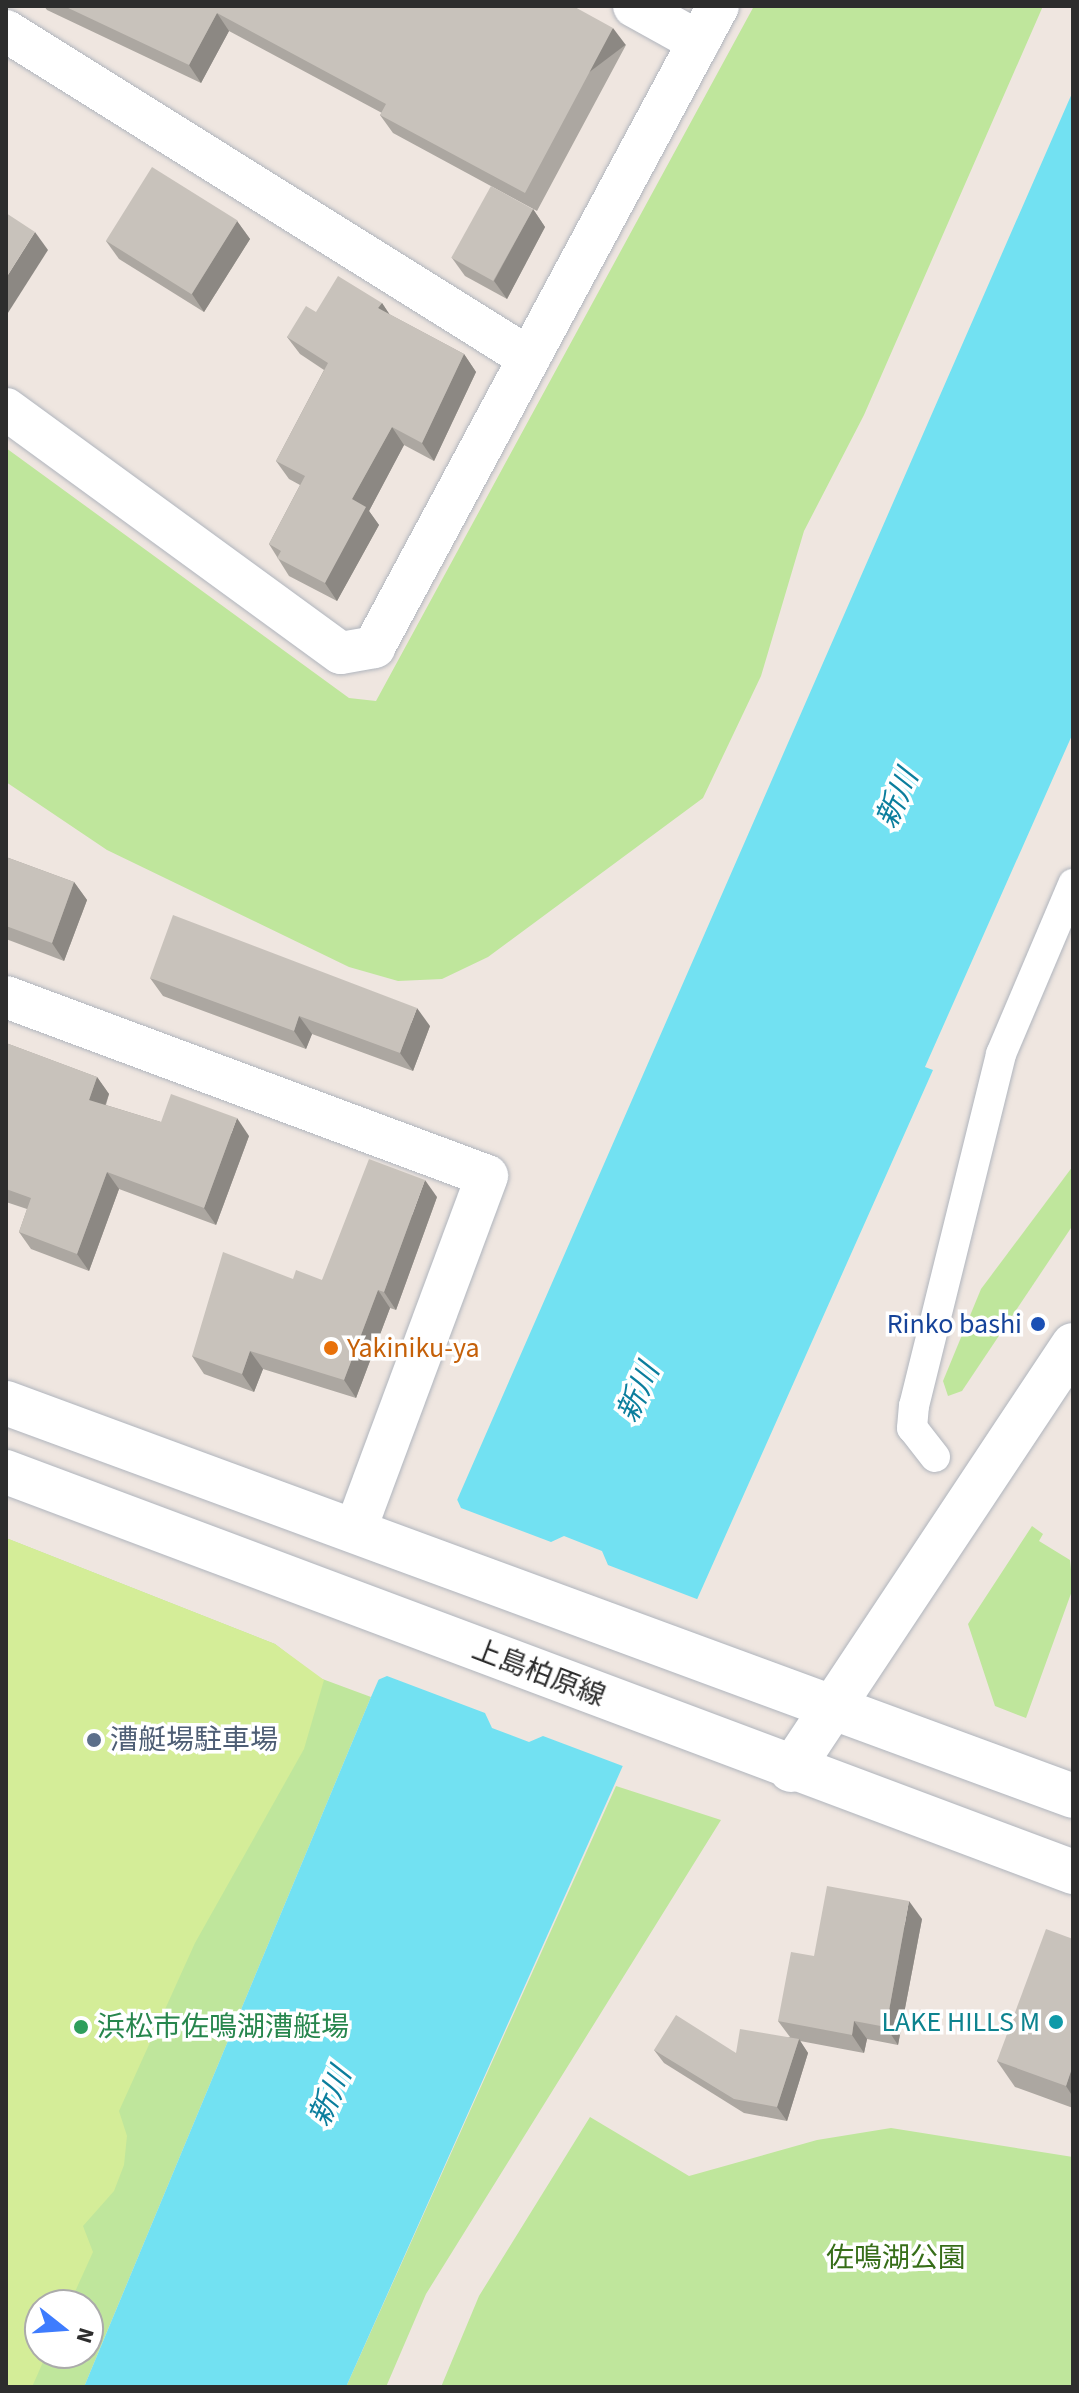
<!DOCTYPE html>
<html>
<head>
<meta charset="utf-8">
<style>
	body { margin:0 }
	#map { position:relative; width:1079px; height:2393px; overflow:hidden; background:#efe6e0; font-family:"Source Sans 3","Noto Sans JP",sans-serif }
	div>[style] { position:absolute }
	.green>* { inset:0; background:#bfe69c }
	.pitch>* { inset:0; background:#d4ed98 }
	.water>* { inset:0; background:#72e1f2 }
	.pier>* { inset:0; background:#efe6e0 }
	.roads { filter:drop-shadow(0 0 2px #b0b5bd) drop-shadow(0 0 2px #b0b5bd) }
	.pedestrian>* { height:30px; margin:-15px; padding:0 15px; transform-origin:15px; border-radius:15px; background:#fff }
	.minor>* { height:42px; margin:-21px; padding:0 21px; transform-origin:21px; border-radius:21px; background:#fff }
	.tertiary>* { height:44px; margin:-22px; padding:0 22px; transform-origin:22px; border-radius:22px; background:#fff }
	.wall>* { inset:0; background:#aca7a1 }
	.shaded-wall>* { inset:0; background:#8c8883; transform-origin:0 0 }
	.building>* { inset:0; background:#c8c2bb; transform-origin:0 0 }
	.dots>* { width:22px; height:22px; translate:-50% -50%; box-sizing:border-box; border:4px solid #fff; border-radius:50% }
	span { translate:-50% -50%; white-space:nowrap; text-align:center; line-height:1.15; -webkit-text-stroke:7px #fff; paint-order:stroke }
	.transit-label { font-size:28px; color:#164399 }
	.right { translate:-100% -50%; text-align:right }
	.food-label { font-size:28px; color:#c56008 }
	.left { translate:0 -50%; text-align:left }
	.street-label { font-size:28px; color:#2d2d2d }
	.service-label { font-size:28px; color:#4e5e75 }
	.culture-label { font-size:28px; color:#0d838f }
	.leisure-label { font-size:28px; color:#27864d }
	.park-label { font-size:28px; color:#376e19 }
	.water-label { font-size:30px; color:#0b7e9d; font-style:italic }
	.frame { position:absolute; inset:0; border:8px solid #2d2d2d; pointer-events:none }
	.north { position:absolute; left:24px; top:2289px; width:80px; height:80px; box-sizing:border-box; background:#fff; border:2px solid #ababab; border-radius:50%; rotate:107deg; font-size:22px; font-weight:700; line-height:32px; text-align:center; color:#2d2d2d }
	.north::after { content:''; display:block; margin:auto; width:28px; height:36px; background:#3e7cfe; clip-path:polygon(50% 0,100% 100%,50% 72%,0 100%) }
</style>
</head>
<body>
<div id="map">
	<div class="green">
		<div style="clip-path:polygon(754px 6px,1043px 6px,864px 415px,804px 531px,761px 676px,703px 798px,488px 957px,442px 979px,398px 981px,349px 967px,107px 850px,6px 782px,6px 448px,349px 698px,376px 701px)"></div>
		<div style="clip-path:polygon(1073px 1166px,1073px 1225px,962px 1391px,948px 1396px,943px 1381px,981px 1289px)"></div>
		<div style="clip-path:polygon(1032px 1526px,1043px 1534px,1039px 1541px,1070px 1560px,1073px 1588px,1026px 1718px,995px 1706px,968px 1624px)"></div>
		<div style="clip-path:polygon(evenodd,6px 1538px,275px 1644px,317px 1677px,371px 1697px,84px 2387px,6px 2387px,6px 1538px,40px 2305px,88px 2305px,88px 2353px,40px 2353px,40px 2305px)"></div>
		<div style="clip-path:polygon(616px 1786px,721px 1820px,426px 2294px,386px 2387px,346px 2387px)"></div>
		<div style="clip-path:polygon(590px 2117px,689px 2176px,817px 2140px,891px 2128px,1073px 2157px,1073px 2387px,441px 2387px,479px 2296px)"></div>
	</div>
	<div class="pitch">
		<div style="clip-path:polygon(6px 1538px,275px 1644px,324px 1680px,304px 1749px,195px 1943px,119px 2111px,127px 2136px,124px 2165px,114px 2191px,83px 2226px,93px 2252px,69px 2305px,40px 2305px,40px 2353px,47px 2353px,32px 2387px,6px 2387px)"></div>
	</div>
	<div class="water">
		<div style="clip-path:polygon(1073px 91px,1073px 733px,925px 1067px,933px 1070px,346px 2387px,84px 2387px,371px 1697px)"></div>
	</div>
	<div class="pier">
		<div style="clip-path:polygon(455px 1495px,461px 1508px,551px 1542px,564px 1536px,602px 1551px,608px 1565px,702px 1601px,628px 1768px,543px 1736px,529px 1742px,492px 1728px,485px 1713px,387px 1676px,373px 1682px)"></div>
	</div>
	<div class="roads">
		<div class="pedestrian">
			<div style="left:935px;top:1457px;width:37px;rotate:-128deg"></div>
			<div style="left:912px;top:1428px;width:22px;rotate:-85deg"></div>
			<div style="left:914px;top:1406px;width:363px;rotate:-76.1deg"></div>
			<div style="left:1001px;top:1054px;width:185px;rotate:-67deg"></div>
		</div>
		<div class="minor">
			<div style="left:634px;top:6px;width:74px;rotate:29deg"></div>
			<div style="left:6px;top:31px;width:617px;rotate:32.02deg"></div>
			<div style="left:6px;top:409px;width:414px;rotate:36.1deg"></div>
			<div style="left:341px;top:653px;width:34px;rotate:-10deg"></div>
			<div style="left:374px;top:647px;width:727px;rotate:-61.78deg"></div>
			<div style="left:6px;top:997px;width:513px;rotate:20.41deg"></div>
			<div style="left:487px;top:1176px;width:377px;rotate:110.4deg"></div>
		</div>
		<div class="tertiary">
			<div style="left:6px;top:1403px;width:1137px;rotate:20.22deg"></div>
			<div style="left:6px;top:1472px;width:1140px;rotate:20.55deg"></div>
			<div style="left:791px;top:1770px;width:510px;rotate:-56.43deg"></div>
		</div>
	</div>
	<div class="wall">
		<div style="clip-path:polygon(44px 6px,573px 6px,626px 45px,537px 211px,393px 133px,380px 115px,382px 113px,229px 31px,201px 83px,47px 10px)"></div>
		<div style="clip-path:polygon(533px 209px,545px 227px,507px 299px,465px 276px,452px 258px)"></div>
		<div style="clip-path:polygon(237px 221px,250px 239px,204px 312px,119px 259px,106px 241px)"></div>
		<div style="clip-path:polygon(382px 303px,389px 314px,464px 354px,476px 372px,434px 461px,404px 445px,369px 511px,379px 525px,337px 601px,289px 576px,269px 544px,300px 485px,289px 479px,276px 461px,324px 370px,300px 354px,287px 337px,316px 312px)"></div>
		<div style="clip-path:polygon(6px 857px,74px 882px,87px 900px,64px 961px,6px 939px)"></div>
		<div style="clip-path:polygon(150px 978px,430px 1026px,413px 1071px,312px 1034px,306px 1049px,163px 996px)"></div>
		<div style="clip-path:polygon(6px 1043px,97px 1077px,109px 1094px,106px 1105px,161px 1122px,249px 1136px,216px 1225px,119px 1189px,89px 1271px,31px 1249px,19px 1232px,27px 1209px,6px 1202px)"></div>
		<div style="clip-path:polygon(437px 1197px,396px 1310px,390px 1308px,356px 1398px,263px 1369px,254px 1392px,204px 1374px,192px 1356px,293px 1279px,322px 1280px)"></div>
		<div style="clip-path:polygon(922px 1919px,898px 2045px,867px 2039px,864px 2053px,800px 2041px,808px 2053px,787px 2121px,744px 2113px,664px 2063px,654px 2050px,736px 2053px,790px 2037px,778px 2021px,814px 1956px)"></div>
		<div style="clip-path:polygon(1073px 1939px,1073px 2108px,1015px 2087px,997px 2061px)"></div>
	</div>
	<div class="shaded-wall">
		<div style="clip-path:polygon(217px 13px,229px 31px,201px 83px,189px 65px)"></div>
		<div style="left:613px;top:28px;width:21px;height:187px;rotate:53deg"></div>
		<div style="clip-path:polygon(533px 209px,545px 227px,507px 299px,494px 281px)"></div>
		<div style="clip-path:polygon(237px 221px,250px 239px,204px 312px,192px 294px)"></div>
		<div style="clip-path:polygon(35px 232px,48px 250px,6px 316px,6px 278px)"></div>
		<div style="clip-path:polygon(382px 303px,394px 321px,378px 308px)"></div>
		<div style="clip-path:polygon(464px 354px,476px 372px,434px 461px,422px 443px)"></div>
		<div style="clip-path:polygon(392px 427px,404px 445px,369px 511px,379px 525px,337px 601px,325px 583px,352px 499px)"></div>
		<div style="clip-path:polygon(74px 882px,87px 900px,64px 961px,52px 943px)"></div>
		<div style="clip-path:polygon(417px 1008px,430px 1026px,413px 1071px,400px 1053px)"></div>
		<div style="clip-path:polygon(299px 1016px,312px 1034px,306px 1049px,294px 1031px)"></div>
		<div style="clip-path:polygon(97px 1077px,109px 1094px,101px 1117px,89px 1100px)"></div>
		<div style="clip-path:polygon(237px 1118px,249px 1136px,216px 1225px,204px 1208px)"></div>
		<div style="clip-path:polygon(107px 1172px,119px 1189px,89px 1271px,77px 1254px)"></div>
		<div style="clip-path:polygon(425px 1180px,437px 1197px,396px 1310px,384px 1292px)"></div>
		<div style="clip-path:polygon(378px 1290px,390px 1308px,356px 1398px,344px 1380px)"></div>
		<div style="clip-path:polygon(250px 1351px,263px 1369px,254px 1392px,242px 1374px)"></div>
		<div style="clip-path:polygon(909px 1901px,922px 1919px,898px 2045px,886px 2027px)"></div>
		<div style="clip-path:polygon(854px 2021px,867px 2039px,864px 2053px,852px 2035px)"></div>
		<div style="clip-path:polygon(799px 2039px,808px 2053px,787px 2121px,777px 2107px)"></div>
		<div style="clip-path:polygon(1073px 2065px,1073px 2097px,1066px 2086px)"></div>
	</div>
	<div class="building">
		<div style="clip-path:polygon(64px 6px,573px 6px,613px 28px,525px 193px,380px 115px,386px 104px,217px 13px,189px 65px)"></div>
		<div style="left:152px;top:167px;width:101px;height:87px;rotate:32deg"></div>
		<div style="left:491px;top:186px;width:48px;height:82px;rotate:29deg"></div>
		<div style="clip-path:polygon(6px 213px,35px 232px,6px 278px)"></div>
		<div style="clip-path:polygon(338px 276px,382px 303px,378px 308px,464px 354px,422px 443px,392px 427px,352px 499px,366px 507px,325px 583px,277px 558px,281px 551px,269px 544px,305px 476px,276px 461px,328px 363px,287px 337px,306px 306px,316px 312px)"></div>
		<div style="clip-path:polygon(6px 857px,74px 882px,52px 943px,6px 926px)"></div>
		<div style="clip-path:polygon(173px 915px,417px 1008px,400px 1053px,299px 1016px,294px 1031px,150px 978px)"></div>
		<div style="clip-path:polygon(6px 1043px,97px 1077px,89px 1100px,161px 1122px,171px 1094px,237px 1118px,204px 1208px,107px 1172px,77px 1254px,19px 1232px,31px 1198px,6px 1189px)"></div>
		<div style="clip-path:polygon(369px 1159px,425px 1180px,384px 1292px,378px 1290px,344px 1380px,250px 1351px,242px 1374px,192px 1356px,223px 1252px,293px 1279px,296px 1270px,322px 1280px)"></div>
		<div style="clip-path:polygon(827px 1886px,909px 1901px,886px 2027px,854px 2021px,852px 2035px,778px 2021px,791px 1952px,814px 1956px)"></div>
		<div style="clip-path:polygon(1046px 1929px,1073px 1939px,1073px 2065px,1066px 2086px,997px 2061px)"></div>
		<div style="clip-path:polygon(676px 2015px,736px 2053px,740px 2029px,799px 2039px,777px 2107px,734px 2099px,654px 2050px)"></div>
	</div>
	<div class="dots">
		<div style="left:1038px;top:1324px;background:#1a4fb4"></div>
		<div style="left:331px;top:1348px;background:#e8710a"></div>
		<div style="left:94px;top:1740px;background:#5c6f8a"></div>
		<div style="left:1056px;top:2022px;background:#0f9aa8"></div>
		<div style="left:81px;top:2027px;background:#2e9e5b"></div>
	</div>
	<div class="transit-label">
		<span class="right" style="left:1022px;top:1324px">Rinko bashi</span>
	</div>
	<div class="food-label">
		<span class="left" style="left:347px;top:1348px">Yakiniku-ya</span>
	</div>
	<div class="street-label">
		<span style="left:539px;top:1673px;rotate:21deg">上島柏原線</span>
	</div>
	<div class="service-label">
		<span class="left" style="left:110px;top:1740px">漕艇場駐車場</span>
	</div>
	<div class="culture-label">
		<span class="right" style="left:1040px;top:2022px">LAKE HILLS M</span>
	</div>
	<div class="leisure-label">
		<span class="left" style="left:97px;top:2027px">浜松市佐鳴湖漕艇場</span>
	</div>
	<div class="park-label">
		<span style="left:896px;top:2258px">佐鳴湖公園</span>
	</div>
	<div class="water-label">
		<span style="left:898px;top:799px;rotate:-66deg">新川</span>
		<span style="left:639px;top:1393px;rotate:-66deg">新川</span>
		<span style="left:331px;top:2097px;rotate:-66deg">新川</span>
	</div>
	<div class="frame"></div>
	<div class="north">N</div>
</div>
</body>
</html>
